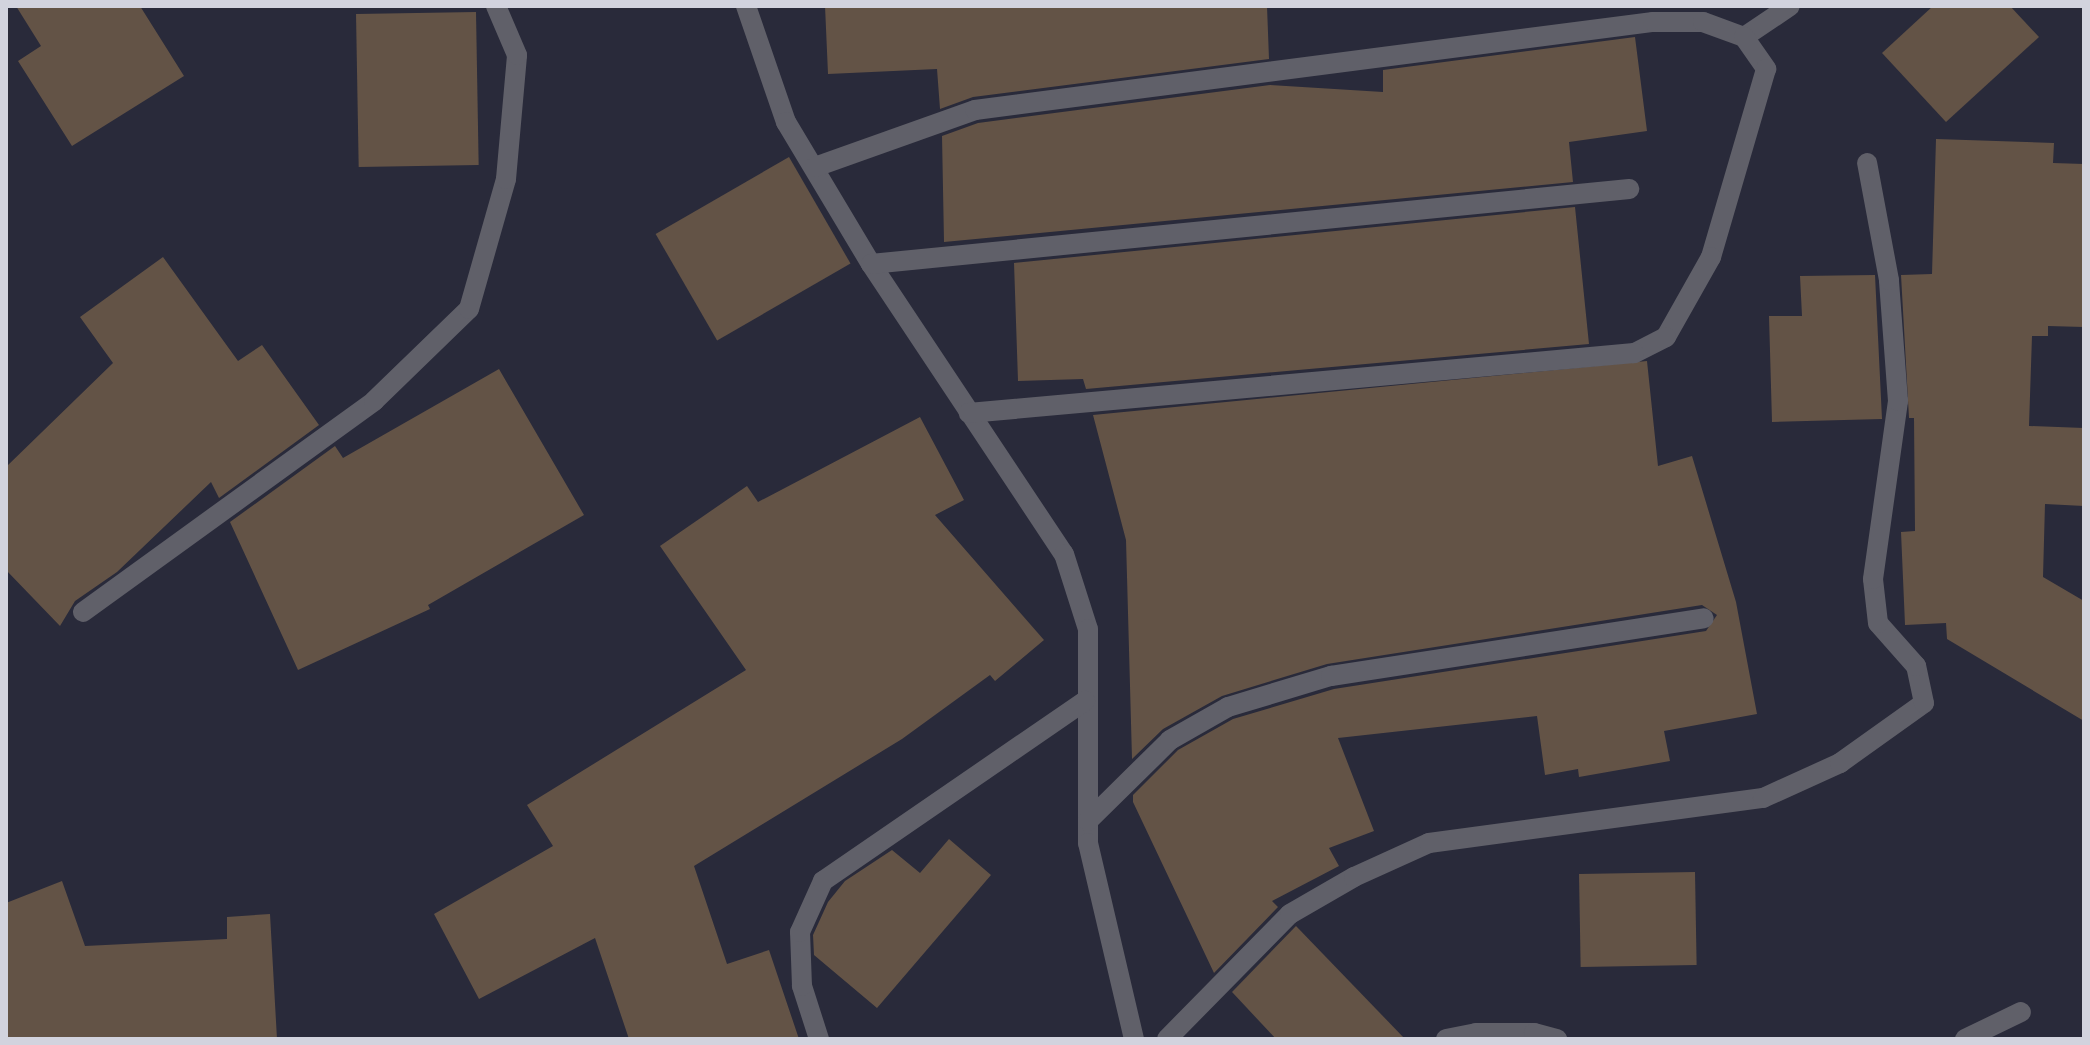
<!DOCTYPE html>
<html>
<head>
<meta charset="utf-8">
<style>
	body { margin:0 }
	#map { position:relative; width:2090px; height:1045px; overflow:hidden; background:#292a3a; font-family:"PT Sans Narrow",sans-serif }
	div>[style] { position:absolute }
	.building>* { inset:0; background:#635346; transform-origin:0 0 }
	.minor>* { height:20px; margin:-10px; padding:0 10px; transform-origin:10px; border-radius:10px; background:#606069 }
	span { translate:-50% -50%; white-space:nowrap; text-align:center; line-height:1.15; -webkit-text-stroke:8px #292a3a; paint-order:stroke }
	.frame { position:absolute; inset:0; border:8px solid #d2d3de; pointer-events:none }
</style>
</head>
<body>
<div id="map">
	<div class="building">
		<div style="clip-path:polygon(16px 6px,140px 6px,184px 76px,72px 146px,18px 61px,41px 46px)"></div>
		<div style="clip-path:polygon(825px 6px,1267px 6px,1269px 59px,973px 97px,940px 109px,937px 69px,828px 74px)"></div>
		<div style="clip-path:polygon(1933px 6px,2010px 6px,2039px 37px,1946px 122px,1882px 53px)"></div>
		<div style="left:476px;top:12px;width:153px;height:120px;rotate:89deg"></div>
		<div style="clip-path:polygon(1635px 37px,1647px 131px,1569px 142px,1573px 182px,944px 242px,942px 136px,978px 123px,1270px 85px,1383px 92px,1383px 70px)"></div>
		<div style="clip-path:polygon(1936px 139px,2054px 143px,2053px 163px,2084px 164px,2084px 327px,2048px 326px,2048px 336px,2032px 336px,2029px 426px,2084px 428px,2084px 506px,2045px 504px,2043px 577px,2084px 601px,2084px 721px,1947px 639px,1946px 623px,1905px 625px,1901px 532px,1915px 531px,1914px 418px,1909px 418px,1901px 275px,1932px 274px)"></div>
		<div style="left:789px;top:157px;width:123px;height:154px;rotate:60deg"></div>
		<div style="clip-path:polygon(1575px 207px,1589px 344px,1086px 389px,1083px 379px,1018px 381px,1014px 263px)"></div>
		<div style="clip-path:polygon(163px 257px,238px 361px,262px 345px,319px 425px,219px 498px,211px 482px,117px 572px,75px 601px,60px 626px,6px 570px,6px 467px,113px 363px,80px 317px)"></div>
		<div style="clip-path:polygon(1875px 275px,1882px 419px,1772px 422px,1769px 316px,1802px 316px,1800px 276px)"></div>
		<div style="clip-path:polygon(1647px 361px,1658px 466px,1692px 456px,1736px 602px,1757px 714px,1664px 731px,1670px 761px,1579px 777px,1578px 769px,1545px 775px,1537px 716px,1338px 738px,1374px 831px,1329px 848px,1339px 866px,1272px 901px,1278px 907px,1214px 973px,1133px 802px,1133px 795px,1178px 750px,1233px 719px,1334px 689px,1706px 631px,1717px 615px,1702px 605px,1327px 664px,1222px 696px,1163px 729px,1132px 759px,1126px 540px,1093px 415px)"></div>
		<div style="clip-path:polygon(499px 369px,584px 515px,428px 605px,430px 609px,298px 670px,230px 522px,335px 446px,343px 458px)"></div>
		<div style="clip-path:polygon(920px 417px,964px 500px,935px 515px,1044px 640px,995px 681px,990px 675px,902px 739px,694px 866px,727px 964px,769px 950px,799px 1039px,629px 1039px,595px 938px,479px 999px,434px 914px,553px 846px,527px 805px,746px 670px,660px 546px,747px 486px,758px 502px)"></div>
		<div style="clip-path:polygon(949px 839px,991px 875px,877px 1008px,814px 955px,813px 935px,828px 902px,845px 881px,892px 850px,920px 873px)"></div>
		<div style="left:1695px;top:872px;width:93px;height:116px;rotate:89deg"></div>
		<div style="clip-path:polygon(62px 881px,85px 946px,227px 939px,227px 917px,270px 914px,277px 1039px,6px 1039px,6px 903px)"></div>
		<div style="clip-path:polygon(1296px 926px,1405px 1039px,1276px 1039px,1232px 992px)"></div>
	</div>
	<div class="minor">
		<div style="left:746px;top:6px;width:123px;rotate:71deg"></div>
		<div style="left:786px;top:122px;width:165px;rotate:59.1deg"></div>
		<div style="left:871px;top:264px;width:348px;rotate:56.4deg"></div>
		<div style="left:1064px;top:554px;width:79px;rotate:72.3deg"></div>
		<div style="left:1088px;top:629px;width:214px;rotate:90deg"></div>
		<div style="left:1088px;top:843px;width:201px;rotate:76.8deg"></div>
		<div style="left:1744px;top:37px;width:55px;rotate:-34deg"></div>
		<div style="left:815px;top:167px;width:170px;rotate:-19.6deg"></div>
		<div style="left:975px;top:110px;width:684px;rotate:-7.4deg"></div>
		<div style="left:1653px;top:22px;width:50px"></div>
		<div style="left:1703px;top:22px;width:44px;rotate:20.1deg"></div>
		<div style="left:1744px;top:37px;width:39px;rotate:55deg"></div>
		<div style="left:1766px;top:69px;width:196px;rotate:106.3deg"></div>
		<div style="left:1711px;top:257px;width:92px;rotate:119.4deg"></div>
		<div style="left:1666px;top:337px;width:36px;rotate:153deg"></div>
		<div style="left:1634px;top:353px;width:668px;rotate:174.84deg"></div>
		<div style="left:871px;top:264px;width:762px;rotate:-5.65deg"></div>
		<div style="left:83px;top:612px;width:359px;rotate:-35.9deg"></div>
		<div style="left:374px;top:401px;width:132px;rotate:-44.1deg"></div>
		<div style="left:469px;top:309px;width:135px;rotate:-74.1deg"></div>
		<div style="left:506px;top:179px;width:124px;rotate:-84.9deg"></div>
		<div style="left:517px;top:55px;width:53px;rotate:-113.2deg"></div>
		<div style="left:1088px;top:821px;width:115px;rotate:-44.6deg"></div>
		<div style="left:1170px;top:740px;width:67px;rotate:-29.6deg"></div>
		<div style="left:1228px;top:707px;width:108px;rotate:-16.8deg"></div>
		<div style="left:1331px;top:676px;width:377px;rotate:-8.8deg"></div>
		<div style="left:819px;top:1039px;width:56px;rotate:-107.8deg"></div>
		<div style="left:802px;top:986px;width:54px;rotate:-92.1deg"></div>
		<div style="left:800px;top:932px;width:56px;rotate:-65.7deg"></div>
		<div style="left:823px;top:881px;width:318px;rotate:-34.5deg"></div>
		<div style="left:1167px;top:1039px;width:175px;rotate:-45.5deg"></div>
		<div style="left:1290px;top:914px;width:74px;rotate:-30deg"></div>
		<div style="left:1354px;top:877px;width:82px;rotate:-24.4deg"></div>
		<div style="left:1429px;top:843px;width:337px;rotate:-7.7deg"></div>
		<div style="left:1763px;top:798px;width:85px;rotate:-24.4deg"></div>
		<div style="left:1840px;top:763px;width:103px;rotate:-35.5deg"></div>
		<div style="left:1924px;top:703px;width:38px;rotate:-102deg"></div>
		<div style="left:1916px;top:666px;width:57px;rotate:-131.5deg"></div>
		<div style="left:1878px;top:623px;width:44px;rotate:-96.5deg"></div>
		<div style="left:1873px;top:579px;width:180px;rotate:-82deg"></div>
		<div style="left:1898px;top:401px;width:121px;rotate:-94.3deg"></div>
		<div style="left:1889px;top:280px;width:119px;rotate:-100.6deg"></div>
		<div style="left:1446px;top:1039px;width:31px;rotate:-11deg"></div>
		<div style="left:1476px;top:1033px;width:58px"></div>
		<div style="left:1534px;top:1033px;width:24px;rotate:15deg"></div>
		<div style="left:1965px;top:1039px;width:62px;rotate:-25.7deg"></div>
	</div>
	<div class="frame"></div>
</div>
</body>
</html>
